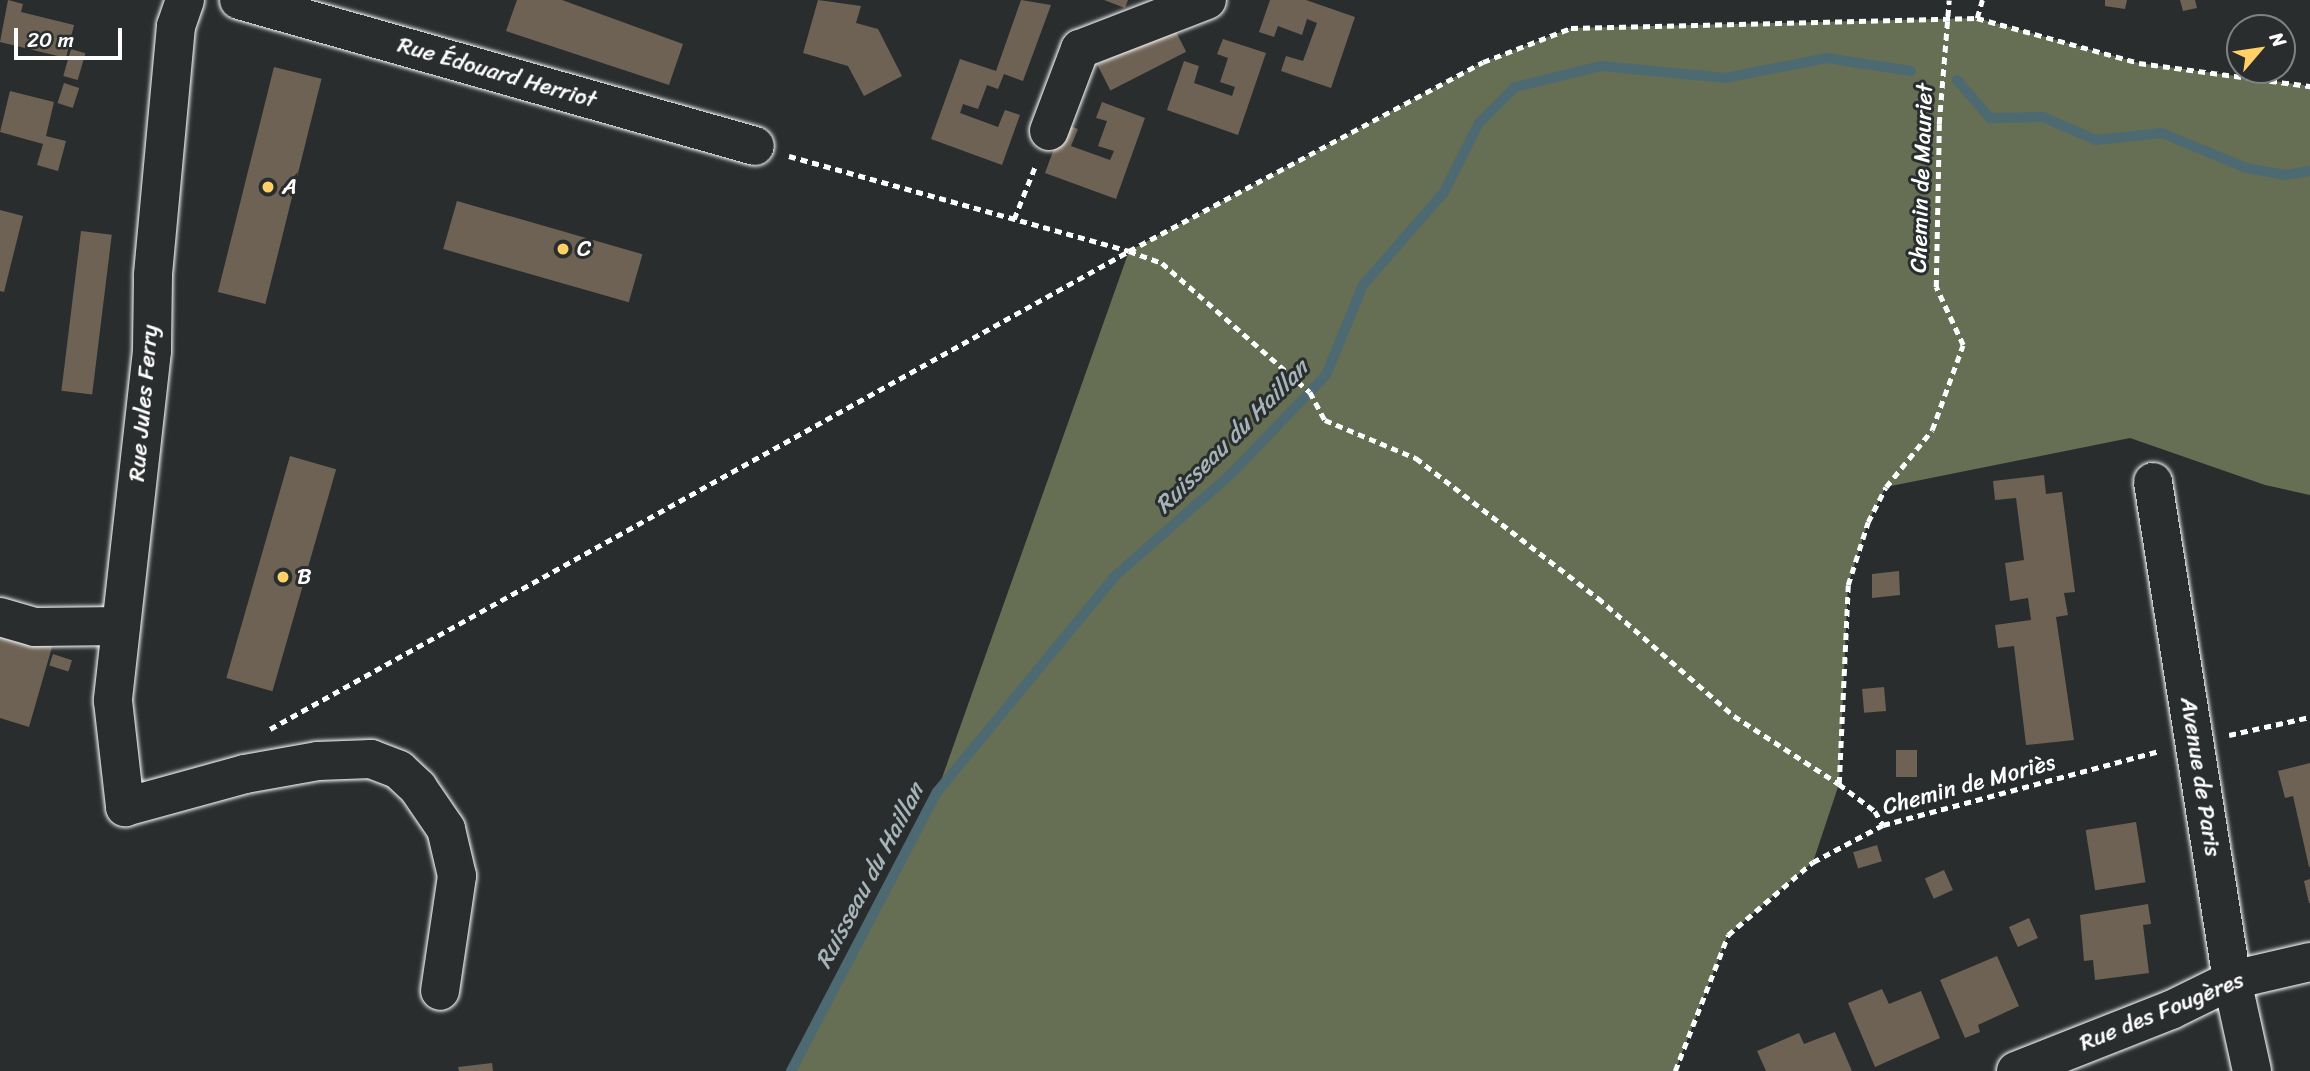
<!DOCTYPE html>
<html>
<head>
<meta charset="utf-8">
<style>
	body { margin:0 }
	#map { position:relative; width:2310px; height:1071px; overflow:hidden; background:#2a2d2e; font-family:Sriracha,sans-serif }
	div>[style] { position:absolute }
	.green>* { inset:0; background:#666e54 }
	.stream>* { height:10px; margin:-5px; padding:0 5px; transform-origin:5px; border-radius:5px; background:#4d6a72 }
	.building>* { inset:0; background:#6d6254; transform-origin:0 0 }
	.path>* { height:4.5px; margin-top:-2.25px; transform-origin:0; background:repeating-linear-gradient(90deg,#fff 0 7px,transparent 0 12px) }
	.roads { filter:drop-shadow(0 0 2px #fff) drop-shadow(0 0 2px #fff) }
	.minor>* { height:38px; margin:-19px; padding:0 19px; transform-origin:19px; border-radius:19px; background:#2a2d2e }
	.dots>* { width:19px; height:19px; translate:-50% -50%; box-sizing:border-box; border:4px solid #2a2d2e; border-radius:50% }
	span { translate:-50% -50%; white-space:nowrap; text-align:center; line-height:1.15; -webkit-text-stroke:6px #2a2d2e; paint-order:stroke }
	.street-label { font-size:23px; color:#fff }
	.poi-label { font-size:23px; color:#fff }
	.left { translate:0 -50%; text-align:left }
	.water-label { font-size:24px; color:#a6b4b8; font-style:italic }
	.north { position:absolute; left:2226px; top:14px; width:70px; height:70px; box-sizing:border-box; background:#2a2d2e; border:2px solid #7f8182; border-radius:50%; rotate:61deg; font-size:19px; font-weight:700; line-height:28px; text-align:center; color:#fff }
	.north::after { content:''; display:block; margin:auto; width:24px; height:32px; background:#ffd166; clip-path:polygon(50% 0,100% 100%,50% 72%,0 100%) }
	.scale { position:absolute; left:14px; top:28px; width:108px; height:32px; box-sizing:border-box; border:4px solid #fff; border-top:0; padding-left:9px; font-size:21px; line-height:24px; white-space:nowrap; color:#fff; -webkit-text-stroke:5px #2a2d2e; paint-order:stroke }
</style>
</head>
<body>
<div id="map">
	<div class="green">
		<div style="clip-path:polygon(1977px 18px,2139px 63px,2310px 86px,2310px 495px,2265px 485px,2130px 438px,1886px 487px,1868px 522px,1848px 585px,1839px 784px,1813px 862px,1728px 935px,1675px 1071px,791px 1071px,937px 792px,1129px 251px,1483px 62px,1571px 28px)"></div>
	</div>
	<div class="stream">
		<div style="left:1957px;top:80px;width:50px;rotate:49deg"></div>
		<div style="left:1990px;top:118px;width:53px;rotate:-1.1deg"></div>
		<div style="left:2043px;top:117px;width:58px;rotate:23.5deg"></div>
		<div style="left:2096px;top:140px;width:66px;rotate:-6.1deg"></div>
		<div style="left:2162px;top:133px;width:91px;rotate:22.6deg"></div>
		<div style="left:2246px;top:168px;width:39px;rotate:10deg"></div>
		<div style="left:2284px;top:175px;width:26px;rotate:-9deg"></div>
		<div style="left:791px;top:1071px;width:315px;rotate:-62.4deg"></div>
		<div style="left:937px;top:792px;width:278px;rotate:-50.5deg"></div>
		<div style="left:1114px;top:577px;width:157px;rotate:-41.4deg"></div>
		<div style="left:1232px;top:473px;width:136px;rotate:-46.2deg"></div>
		<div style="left:1326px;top:375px;width:97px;rotate:-67.7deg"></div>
		<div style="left:1363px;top:285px;width:123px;rotate:-48.9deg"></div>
		<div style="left:1444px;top:192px;width:77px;rotate:-63.1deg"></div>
		<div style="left:1479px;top:123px;width:51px;rotate:-45deg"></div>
		<div style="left:1515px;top:87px;width:89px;rotate:-13.7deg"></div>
		<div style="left:1601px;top:66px;width:125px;rotate:5.5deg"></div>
		<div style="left:1725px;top:78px;width:104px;rotate:-11.1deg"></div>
		<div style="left:1827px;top:58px;width:85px;rotate:8.8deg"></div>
	</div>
	<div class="building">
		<div style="clip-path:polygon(8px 0,23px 4px,21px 12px,74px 25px,66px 58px,0 42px)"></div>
		<div style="clip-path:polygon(517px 0,562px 0,683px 44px,669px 85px,506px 31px)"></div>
		<div style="clip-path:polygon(818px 0,861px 6px,856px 23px,878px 29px,902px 76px,864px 96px,848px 66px,803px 53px)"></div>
		<div style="clip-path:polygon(1021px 0,1051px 5px,1023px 81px,1004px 74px,998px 89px,987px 85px,978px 109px,963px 104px,960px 113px,998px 127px,1005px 110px,1020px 115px,1002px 165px,931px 139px,960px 59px,996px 71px)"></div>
		<div style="clip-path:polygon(1104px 0,1128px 0,1125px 8px)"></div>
		<div style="clip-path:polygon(1270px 0,1306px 0,1355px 17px,1331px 88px,1281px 71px,1286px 56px,1303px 61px,1317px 23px,1307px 19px,1302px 35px,1278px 26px,1274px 37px,1259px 32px)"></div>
		<div style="clip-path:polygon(2105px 0,2127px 0,2125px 9px,2105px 6px)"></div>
		<div style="clip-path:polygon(2180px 0,2195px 0,2197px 8px,2183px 11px)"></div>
		<div style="left:1173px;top:26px;width:29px;height:85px;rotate:63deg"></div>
		<div style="clip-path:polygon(1223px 39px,1266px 53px,1238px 135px,1167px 110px,1184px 61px,1199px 66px,1194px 83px,1232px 96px,1235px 87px,1220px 82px,1228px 58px,1217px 54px)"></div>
		<div style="left:71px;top:49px;width:15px;height:28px;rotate:16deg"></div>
		<div style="left:274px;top:67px;width:49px;height:232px;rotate:14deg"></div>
		<div style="left:64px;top:83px;width:16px;height:21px;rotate:18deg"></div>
		<div style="clip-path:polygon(10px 91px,54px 102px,46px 136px,66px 141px,58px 171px,37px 165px,43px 144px,0 132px)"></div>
		<div style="clip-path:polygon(1102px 102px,1145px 118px,1116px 199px,1045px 173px,1063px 124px,1078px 129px,1071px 146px,1110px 160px,1114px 151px,1098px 146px,1107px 121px,1096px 118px)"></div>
		<div style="left:457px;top:201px;width:193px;height:50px;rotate:16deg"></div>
		<div style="clip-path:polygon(0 210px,23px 216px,4px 292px,0 291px)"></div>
		<div style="left:81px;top:231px;width:31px;height:161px;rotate:7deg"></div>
		<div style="left:290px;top:456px;width:48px;height:231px;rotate:16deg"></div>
		<div style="clip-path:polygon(2044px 475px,2046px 494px,2062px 492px,2075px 592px,2064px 593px,2068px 615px,2056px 617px,2074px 740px,2026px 745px,2014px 646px,1998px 648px,1995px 625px,2031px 620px,2028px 598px,2010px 601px,2005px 563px,2024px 560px,2016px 498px,1995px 500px,1993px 481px)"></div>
		<div style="clip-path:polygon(1899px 571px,1900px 595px,1872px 598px,1872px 574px)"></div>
		<div style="clip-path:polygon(0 631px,52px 647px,29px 727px,0 718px)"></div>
		<div style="left:53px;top:654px;width:20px;height:12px;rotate:18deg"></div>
		<div style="left:1884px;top:687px;width:24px;height:22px;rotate:85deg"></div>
		<div style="left:1896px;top:750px;width:21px;height:27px"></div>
		<div style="clip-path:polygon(2310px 763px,2310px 867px,2309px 867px,2293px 796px,2285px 798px,2278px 771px)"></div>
		<div style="left:2136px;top:822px;width:61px;height:51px;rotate:81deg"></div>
		<div style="left:1877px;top:845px;width:17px;height:25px;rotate:73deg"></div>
		<div style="left:1944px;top:870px;width:22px;height:21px;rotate:66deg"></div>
		<div style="clip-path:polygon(2310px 879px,2310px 903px,2309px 903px,2304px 881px)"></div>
		<div style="clip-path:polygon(2148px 904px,2151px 924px,2143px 925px,2149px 973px,2095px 980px,2093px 960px,2084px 961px,2080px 915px)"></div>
		<div style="left:2029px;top:918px;width:22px;height:22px;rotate:66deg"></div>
		<div style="clip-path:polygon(1997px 956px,2019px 1006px,1978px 1025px,1980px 1032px,1965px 1038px,1940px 980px)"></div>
		<div style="clip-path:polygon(1882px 989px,1889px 1004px,1921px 991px,1940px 1038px,1875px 1067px,1848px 1003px)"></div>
		<div style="clip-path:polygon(1835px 1032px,1852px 1071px,1766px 1071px,1757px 1051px,1799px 1033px,1804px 1044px)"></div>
		<div style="clip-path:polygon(492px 1063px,493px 1071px,459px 1071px,458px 1067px)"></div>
	</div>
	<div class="path">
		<div style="left:1977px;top:18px;width:19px;rotate:-74deg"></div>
		<div style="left:789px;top:156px;width:353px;rotate:15.6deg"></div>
		<div style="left:1129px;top:251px;width:401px;rotate:-28.1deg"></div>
		<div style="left:1483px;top:62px;width:94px;rotate:-21.1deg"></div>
		<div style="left:1571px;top:28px;width:406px;rotate:-1.4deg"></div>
		<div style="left:1977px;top:18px;width:168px;rotate:15.5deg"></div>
		<div style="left:2139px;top:63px;width:173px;rotate:7.7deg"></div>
		<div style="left:1014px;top:219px;width:59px;rotate:-68.2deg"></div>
		<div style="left:270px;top:729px;width:983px;rotate:-29.09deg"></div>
		<div style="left:1129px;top:251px;width:35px;rotate:20deg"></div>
		<div style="left:1162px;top:263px;width:196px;rotate:41.1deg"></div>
		<div style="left:1310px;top:392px;width:32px;rotate:62deg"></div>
		<div style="left:1325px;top:420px;width:99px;rotate:22.7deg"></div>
		<div style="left:1416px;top:458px;width:230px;rotate:37.6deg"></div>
		<div style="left:1598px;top:598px;width:180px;rotate:40.9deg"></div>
		<div style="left:1734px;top:716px;width:125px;rotate:32.9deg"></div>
		<div style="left:1839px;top:784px;width:45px;rotate:36.9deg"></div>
		<div style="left:1875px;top:811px;width:16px;rotate:60deg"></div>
		<div style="left:2229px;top:735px;width:83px;rotate:-12.5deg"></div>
		<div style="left:1839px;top:784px;width:199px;rotate:-87.4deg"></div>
		<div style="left:1848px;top:585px;width:66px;rotate:-72.4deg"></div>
		<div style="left:1868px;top:522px;width:39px;rotate:-63deg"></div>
		<div style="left:1886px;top:487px;width:73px;rotate:-51.1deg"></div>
		<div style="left:1932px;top:430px;width:90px;rotate:-70deg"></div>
		<div style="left:1963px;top:345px;width:64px;rotate:-115deg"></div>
		<div style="left:1936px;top:287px;width:163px;rotate:-88.9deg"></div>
		<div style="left:1939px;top:124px;width:124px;rotate:-85.4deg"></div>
		<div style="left:1675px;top:1071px;width:146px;rotate:-68.7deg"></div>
		<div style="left:1728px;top:935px;width:112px;rotate:-40.7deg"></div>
		<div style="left:1813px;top:862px;width:79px;rotate:-27.9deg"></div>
		<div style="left:1883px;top:825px;width:286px;rotate:-15deg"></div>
	</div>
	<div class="roads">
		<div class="minor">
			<div style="left:185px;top:0;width:28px;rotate:109deg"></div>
			<div style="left:176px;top:26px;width:251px;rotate:95.3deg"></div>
			<div style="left:153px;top:276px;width:75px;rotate:90.8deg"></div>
			<div style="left:152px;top:351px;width:352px;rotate:96.4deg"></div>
			<div style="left:113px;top:701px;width:107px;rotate:83.5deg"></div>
			<div style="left:125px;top:807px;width:124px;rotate:-15.4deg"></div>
			<div style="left:245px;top:774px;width:74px;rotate:-10.1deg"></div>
			<div style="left:318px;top:761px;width:53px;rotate:-2.2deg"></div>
			<div style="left:371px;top:759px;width:30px;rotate:21deg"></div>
			<div style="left:399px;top:770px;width:26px;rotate:43deg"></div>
			<div style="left:418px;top:788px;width:50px;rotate:55.7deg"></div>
			<div style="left:446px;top:829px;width:48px;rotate:76.8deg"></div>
			<div style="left:457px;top:876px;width:116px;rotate:98.4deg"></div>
			<div style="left:239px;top:0;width:536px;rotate:15.8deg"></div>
			<div style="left:1049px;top:131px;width:88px;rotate:-69.3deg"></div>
			<div style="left:1080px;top:49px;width:136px;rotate:-21.1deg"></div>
			<div style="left:2153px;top:482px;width:504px;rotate:80.99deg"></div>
			<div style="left:2232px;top:980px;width:93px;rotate:77.6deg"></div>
			<div style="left:0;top:617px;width:36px;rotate:16deg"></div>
			<div style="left:35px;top:627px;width:86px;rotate:-0.7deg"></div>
			<div style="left:2016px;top:1071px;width:167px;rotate:-21.5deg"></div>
			<div style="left:2171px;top:1010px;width:68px;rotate:-26.2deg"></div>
			<div style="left:2232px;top:980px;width:80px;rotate:-13deg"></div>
		</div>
	</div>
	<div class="dots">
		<div style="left:268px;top:187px;background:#ffd166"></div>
		<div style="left:563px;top:249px;background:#ffd166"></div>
		<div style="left:283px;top:577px;background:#ffd166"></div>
	</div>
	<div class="street-label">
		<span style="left:497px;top:73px;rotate:16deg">Rue Édouard Herriot</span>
		<span style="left:1922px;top:178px;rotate:-88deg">Chemin de Mauriet</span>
		<span style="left:144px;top:403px;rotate:-85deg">Rue Jules Ferry</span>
		<span style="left:2200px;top:777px;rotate:81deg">Avenue de Paris</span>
		<span style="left:1969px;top:785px;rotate:-15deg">Chemin de Moriès</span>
		<span style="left:2162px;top:1012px;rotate:-22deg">Rue des Fougères</span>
	</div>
	<div class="poi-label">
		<span class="left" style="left:282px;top:187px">A</span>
		<span class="left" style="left:577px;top:249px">C</span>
		<span class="left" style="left:297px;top:577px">B</span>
	</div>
	<div class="water-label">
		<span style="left:1232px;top:437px;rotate:-45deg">Ruisseau du Haillan</span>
		<span style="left:870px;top:876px;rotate:-62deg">Ruisseau du Haillan</span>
	</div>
	<div class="north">N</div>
	<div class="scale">20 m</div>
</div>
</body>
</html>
